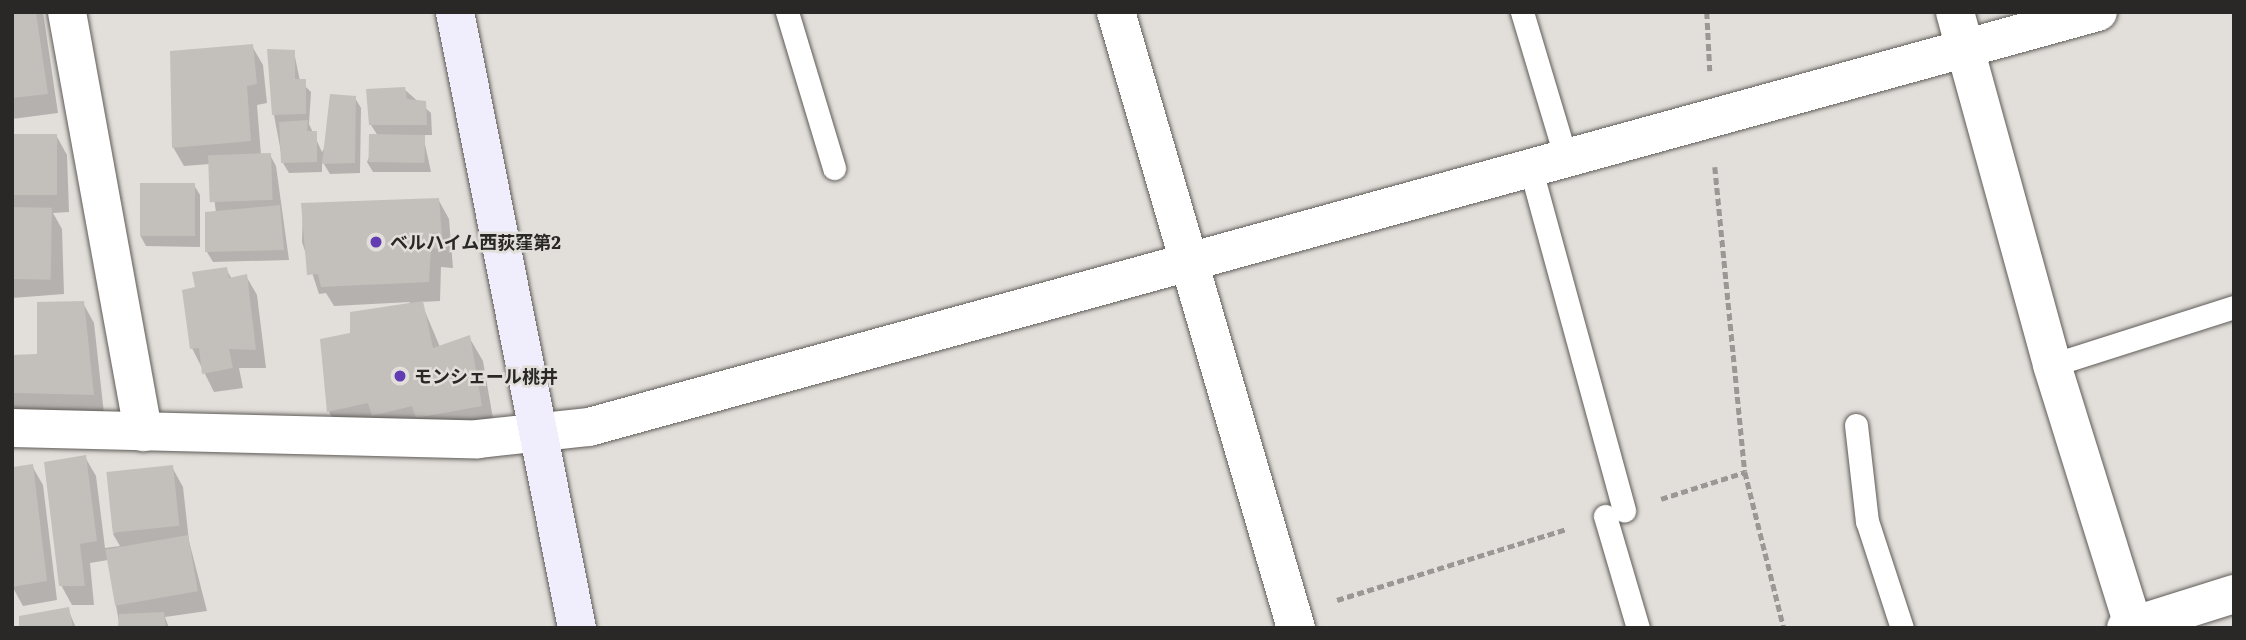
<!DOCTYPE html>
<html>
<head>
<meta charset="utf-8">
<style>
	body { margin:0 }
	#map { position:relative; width:2246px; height:640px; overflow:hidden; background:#e2deda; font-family:Literata,"Noto Sans JP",serif }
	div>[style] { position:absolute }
	.shadow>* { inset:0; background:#0003 }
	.building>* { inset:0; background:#c3bfbb; transform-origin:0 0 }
	.path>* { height:4.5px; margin-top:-2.25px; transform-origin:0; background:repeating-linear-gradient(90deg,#9a9794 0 7px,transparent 0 10.5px) }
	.roads { filter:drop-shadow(0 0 2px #5f5c58) drop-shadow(0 0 2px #5f5c58) }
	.lane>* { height:23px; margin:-11.5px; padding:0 11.5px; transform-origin:11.5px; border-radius:11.5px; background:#fff }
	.street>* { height:38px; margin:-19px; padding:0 19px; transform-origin:19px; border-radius:19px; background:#fff }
	.secondary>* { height:38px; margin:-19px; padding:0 19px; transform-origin:19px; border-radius:19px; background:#f0edfc }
	.dots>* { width:19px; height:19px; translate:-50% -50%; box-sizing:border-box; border:4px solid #e2deda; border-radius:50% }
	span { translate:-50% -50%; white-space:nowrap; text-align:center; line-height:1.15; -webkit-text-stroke:5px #e2deda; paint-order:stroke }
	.poi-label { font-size:18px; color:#292826; font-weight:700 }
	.left { translate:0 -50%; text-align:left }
	.frame { position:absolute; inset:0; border:14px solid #292826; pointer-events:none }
</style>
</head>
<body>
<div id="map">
	<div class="shadow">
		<div style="clip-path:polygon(12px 12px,43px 12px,58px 113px,12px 119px)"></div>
		<div style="clip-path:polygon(252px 46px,263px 65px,267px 103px,257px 105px,261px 155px,270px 155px,276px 166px,289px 260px,213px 262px,207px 252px,216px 213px,210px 164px,184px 166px,173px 147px)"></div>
		<div style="clip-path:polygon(294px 52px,300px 81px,311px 92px,309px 124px,322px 152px,355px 98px,361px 108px,360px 173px,330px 174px,322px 161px,322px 172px,289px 173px,283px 163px,274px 115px)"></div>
		<div style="clip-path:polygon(404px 89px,431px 113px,432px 135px,423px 135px,431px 172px,373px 172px,367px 162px,378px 136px,371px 125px)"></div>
		<div style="clip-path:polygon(56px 135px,67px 155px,69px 212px,53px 213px,62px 229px,64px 294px,12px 298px,12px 136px)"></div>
		<div style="clip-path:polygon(194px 185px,200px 195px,200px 247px,146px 246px,140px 235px)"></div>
		<div style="clip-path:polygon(438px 199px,449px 219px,453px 268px,441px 267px,440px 301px,421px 302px,440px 347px,469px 337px,483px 361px,495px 430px,343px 436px,329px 412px,410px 302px,334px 306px,326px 293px,319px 294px,302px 242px,303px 204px)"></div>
		<div style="clip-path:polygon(226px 269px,232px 279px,246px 276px,257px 295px,266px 368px,239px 368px,243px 388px,214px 392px,192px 348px,197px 288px)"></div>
		<div style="clip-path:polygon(83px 303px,94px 323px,104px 414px,12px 412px,12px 356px,38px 356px)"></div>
		<div style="clip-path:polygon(85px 457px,96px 476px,105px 548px,120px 546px,113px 534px,172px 467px,183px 487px,189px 541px,207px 611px,165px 617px,169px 628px,120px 628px,108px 560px,90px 563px,94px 605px,72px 605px,61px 585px)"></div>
		<div style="clip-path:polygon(32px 466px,43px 485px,57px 600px,23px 606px,12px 586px,12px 481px)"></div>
		<div style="clip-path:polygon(68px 609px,76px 628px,21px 628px)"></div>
	</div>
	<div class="building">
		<div style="clip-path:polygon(12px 12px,36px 12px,48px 94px,12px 98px)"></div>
		<div style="clip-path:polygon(253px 44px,257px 84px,247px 86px,251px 141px,172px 148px,170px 51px)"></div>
		<div style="clip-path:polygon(267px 49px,295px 50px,295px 79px,306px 79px,306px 114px,272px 115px)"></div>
		<div style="clip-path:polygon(405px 87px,407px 99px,426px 101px,427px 125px,369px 125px,366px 89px)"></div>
		<div style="clip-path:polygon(330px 94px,356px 96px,355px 163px,322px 164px)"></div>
		<div style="clip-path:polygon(308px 120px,307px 131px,317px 131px,317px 162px,281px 163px,279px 122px)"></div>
		<div style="left:12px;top:134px;width:45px;height:61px"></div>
		<div style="left:369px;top:134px;width:56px;height:28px;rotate:1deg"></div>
		<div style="left:271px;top:153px;width:47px;height:63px;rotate:88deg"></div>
		<div style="left:140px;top:183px;width:55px;height:53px"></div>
		<div style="clip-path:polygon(439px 198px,443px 249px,431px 248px,429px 282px,321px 287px,318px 274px,307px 275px,301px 203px)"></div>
		<div style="clip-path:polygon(280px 205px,284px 250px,205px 252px,205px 212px)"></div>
		<div style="left:12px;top:207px;width:40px;height:72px;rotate:1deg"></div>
		<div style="clip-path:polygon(227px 267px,229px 278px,247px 274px,256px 350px,229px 349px,233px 368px,202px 374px,199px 348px,190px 349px,182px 290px,195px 287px,192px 272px)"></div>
		<div style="clip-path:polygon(84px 301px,94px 395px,12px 393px,12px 355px,37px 354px,37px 302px)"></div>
		<div style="clip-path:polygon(423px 301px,433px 348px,470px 335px,482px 406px,416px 418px,412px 406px,372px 416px,368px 403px,327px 412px,320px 339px,350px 333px,350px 312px)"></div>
		<div style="clip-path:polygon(86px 455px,97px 541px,80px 544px,85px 586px,59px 586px,44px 462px)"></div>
		<div style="clip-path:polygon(33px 464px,47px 581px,12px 587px,13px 467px)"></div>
		<div style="left:173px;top:465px;width:61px;height:67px;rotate:84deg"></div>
		<div style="left:188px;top:535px;width:57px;height:84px;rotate:80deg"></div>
		<div style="clip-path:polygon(69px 607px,73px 628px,19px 628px,19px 616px)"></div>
		<div style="clip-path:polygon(164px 612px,166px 628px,118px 628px,119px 614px)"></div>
	</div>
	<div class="path">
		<div style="left:1707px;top:12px;width:59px;rotate:87.1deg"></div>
		<div style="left:1715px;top:167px;width:306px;rotate:84.4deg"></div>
		<div style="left:1745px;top:472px;width:161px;rotate:76deg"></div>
		<div style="left:1661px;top:499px;width:88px;rotate:-17.8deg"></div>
		<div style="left:1337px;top:600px;width:240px;rotate:-17.2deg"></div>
	</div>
	<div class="roads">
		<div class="lane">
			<div style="left:787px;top:12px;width:163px;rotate:73.2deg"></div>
			<div style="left:1522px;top:12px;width:153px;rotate:73.3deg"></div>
			<div style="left:1531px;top:170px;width:353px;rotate:74.7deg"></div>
			<div style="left:2052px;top:365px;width:191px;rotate:-17.7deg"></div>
			<div style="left:1856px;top:425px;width:97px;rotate:83.5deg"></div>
			<div style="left:1867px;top:521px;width:113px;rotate:71.9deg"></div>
			<div style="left:1605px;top:516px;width:117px;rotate:73.6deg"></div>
		</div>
		<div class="street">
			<div style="left:67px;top:12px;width:427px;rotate:79.7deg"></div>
			<div style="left:1116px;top:12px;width:642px;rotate:73.71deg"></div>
			<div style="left:1955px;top:12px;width:366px;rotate:74.6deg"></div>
			<div style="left:2052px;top:365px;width:275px;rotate:72.7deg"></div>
			<div style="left:12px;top:428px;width:466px;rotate:1.4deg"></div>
			<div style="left:478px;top:439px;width:112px;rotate:-6.2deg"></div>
			<div style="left:589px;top:427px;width:1565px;rotate:-15.38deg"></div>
			<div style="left:2126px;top:628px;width:113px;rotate:-17.5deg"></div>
		</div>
		<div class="secondary">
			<div style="left:455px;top:12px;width:628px;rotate:78.8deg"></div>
		</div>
	</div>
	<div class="dots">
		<div style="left:376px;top:242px;background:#633bb3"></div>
		<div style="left:400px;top:376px;background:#633bb3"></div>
	</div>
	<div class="poi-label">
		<span class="left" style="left:390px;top:242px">ベルハイム西荻窪第2</span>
		<span class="left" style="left:414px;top:376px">モンシェール桃井</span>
	</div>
	<div class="frame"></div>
</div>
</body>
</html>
